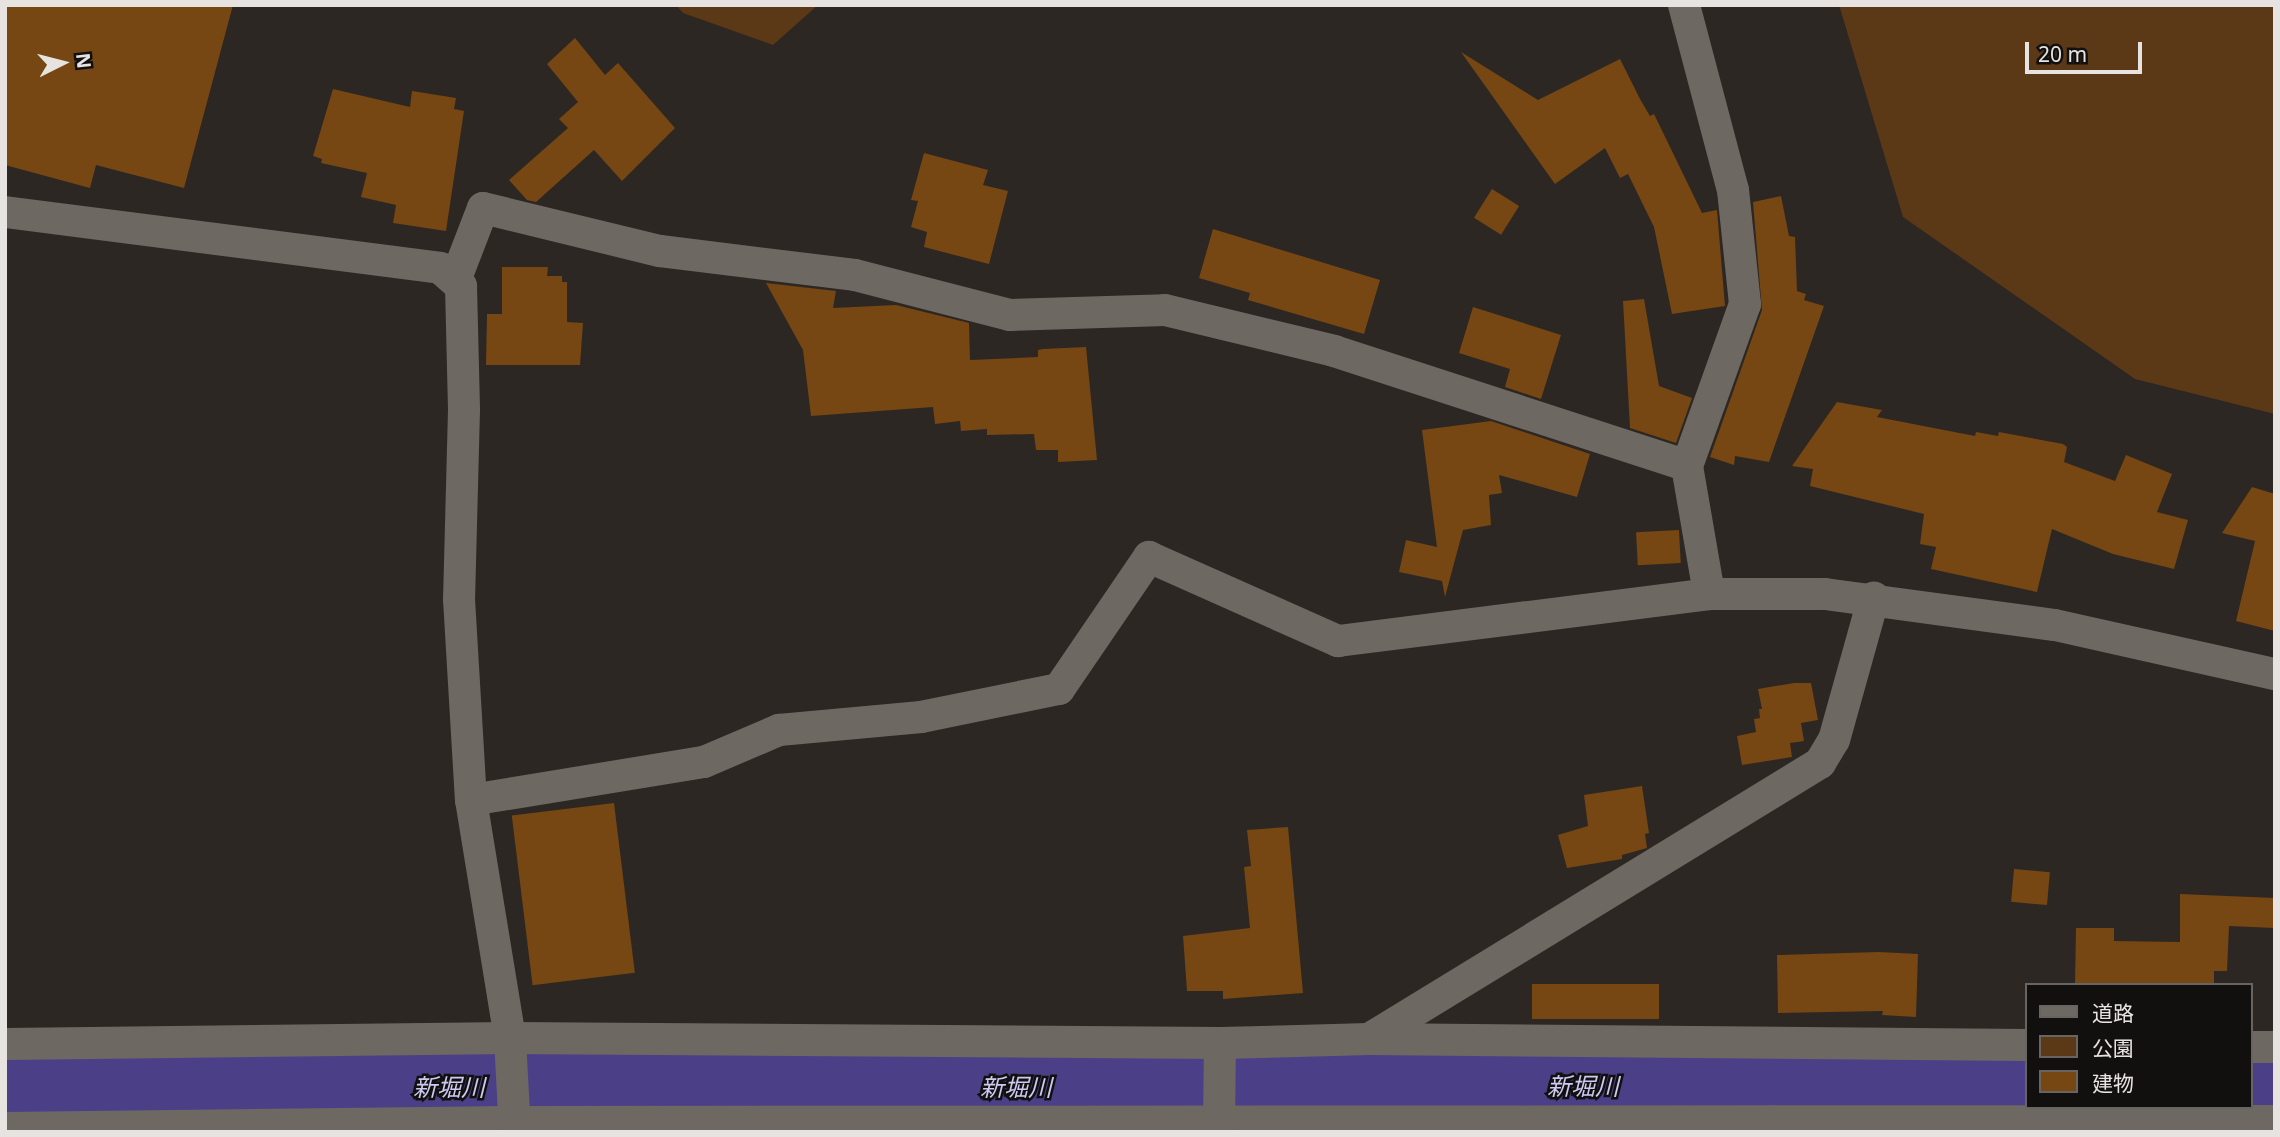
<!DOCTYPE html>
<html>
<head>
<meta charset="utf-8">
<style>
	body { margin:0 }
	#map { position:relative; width:2280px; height:1137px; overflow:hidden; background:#2c2722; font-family:"Noto Sans","Noto Sans JP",sans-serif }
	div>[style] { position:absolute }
	.green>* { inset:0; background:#5b3816 }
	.river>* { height:70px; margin:-35px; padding:0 35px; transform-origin:35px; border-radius:35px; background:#4b4087 }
	.building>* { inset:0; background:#764613; transform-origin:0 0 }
	.street>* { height:32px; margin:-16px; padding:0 16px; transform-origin:16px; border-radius:16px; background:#6e6863 }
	span { translate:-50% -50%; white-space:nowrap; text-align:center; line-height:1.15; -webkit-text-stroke:5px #12100e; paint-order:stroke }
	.water-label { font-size:24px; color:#cccaf3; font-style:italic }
	.frame { position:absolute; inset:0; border:7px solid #e6e3e0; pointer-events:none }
	.legend { position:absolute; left:2025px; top:983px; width:228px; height:126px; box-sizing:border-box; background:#12100e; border:2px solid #676462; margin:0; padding:9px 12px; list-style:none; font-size:21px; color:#e6e3e0 }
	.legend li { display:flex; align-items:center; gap:14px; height:35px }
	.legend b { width:35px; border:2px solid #676462 }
	.north { position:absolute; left:28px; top:28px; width:70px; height:70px; -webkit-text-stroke:5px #12100e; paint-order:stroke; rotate:84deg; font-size:19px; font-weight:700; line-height:28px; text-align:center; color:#e6e3e0 }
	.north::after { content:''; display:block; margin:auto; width:24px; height:32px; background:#e6e3e0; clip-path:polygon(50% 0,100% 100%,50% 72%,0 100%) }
	.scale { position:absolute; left:2025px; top:42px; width:117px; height:32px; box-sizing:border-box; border:4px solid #e6e3e0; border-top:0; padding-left:9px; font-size:21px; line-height:24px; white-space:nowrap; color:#e6e3e0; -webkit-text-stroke:5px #12100e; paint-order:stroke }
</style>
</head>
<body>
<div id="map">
	<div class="green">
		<div style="clip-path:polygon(676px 5px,818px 5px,773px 45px,683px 13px)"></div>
		<div style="clip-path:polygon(1839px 5px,2275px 5px,2275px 414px,2135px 379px,1903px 217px)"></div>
	</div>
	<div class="river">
		<div style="left:2250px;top:1085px;width:25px;rotate:-2deg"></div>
		<div style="left:5px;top:1088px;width:2021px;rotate:-0.06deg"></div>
	</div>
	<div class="building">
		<div style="clip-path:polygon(5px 5px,233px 5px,184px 188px,96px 165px,90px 188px,5px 165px)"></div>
		<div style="clip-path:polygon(575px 38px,605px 75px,618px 63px,675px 128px,622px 181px,594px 150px,536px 202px,527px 200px,509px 180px,568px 128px,559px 119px,578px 102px,547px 64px)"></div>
		<div style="clip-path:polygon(1461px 52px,1538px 100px,1620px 59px,1640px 99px,1650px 116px,1654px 114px,1702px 213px,1717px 210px,1725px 306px,1672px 314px,1654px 227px,1628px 174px,1620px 178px,1605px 148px,1555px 184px)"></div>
		<div style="clip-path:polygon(333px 89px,410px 107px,412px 91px,456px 98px,454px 109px,464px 111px,446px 231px,393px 223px,396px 205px,361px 197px,367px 173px,321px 163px,322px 159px,313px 156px)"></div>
		<div style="clip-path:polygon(924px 153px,988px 170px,983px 185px,1008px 191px,989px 264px,924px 247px,927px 232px,911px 227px,918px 201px,911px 200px)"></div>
		<div style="left:1492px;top:189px;width:32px;height:34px;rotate:32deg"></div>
		<div style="clip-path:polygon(1781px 196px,1789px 236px,1795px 237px,1797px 291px,1806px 294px,1804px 300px,1824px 306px,1769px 462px,1735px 456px,1734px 465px,1710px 457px,1762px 310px,1753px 202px)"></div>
		<div style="clip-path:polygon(1213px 229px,1380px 280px,1364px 334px,1248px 300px,1250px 293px,1199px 278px)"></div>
		<div style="clip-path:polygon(502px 267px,548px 267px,547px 276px,562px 276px,562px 282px,567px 282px,567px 322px,583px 323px,580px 365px,486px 365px,487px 314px,502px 314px)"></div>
		<div style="clip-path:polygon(766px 283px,836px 291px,833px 308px,896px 305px,969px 323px,970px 360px,1038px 357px,1038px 350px,1043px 349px,1086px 347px,1097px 460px,1058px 462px,1058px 450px,1036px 450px,1034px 434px,987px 435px,987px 429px,961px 431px,960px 421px,935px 424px,933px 407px,811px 416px,803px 350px)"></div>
		<div style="clip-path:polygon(1644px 299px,1659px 386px,1692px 398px,1676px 443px,1630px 428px,1623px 301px)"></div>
		<div style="clip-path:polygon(1473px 307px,1561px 335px,1541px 399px,1505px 387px,1510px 369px,1459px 353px)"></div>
		<div style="clip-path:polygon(1837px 402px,1882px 410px,1877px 417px,1975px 436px,1976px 432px,1998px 436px,1999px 432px,2063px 444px,2067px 447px,2064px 462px,2115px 481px,2126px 455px,2172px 474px,2157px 512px,2188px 520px,2174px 569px,2113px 554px,2052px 529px,2037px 592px,1931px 569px,1936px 547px,1920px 544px,1924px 514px,1810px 486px,1813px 469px,1792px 466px)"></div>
		<div style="clip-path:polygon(1491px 421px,1590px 454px,1577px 497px,1499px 475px,1502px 493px,1489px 495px,1491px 525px,1463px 530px,1445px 597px,1442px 581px,1399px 572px,1406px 540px,1437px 547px,1422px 430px)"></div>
		<div style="clip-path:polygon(2252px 487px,2275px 494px,2275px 631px,2236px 621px,2255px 541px,2222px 533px)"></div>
		<div style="left:1679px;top:530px;width:33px;height:43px;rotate:87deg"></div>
		<div style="clip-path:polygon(1794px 683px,1811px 683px,1818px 720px,1801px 723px,1804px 741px,1790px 743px,1792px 757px,1742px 765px,1737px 736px,1756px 732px,1754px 719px,1760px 718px,1759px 709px,1762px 709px,1758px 689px)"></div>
		<div style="clip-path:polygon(1642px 786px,1649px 833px,1645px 834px,1647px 848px,1622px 855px,1622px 859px,1567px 868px,1558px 835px,1588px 826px,1584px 795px)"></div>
		<div style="left:614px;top:803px;width:171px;height:103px;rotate:83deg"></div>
		<div style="clip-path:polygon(1288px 827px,1303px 993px,1223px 999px,1223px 991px,1187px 991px,1183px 936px,1250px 928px,1244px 867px,1251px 866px,1247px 830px)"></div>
		<div style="left:2014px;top:869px;width:36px;height:33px;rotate:5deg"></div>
		<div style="clip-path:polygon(2180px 894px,2275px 898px,2275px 928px,2229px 926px,2227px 971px,2214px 971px,2214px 985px,2075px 985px,2076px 928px,2114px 928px,2114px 941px,2180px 942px)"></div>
		<div style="clip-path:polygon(1879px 952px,1918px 954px,1916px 1017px,1882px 1015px,1883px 1011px,1778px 1013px,1777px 955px)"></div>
		<div style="left:1532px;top:984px;width:127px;height:35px"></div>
	</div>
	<div class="street">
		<div style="left:1684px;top:5px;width:191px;rotate:75.2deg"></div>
		<div style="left:1733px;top:190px;width:115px;rotate:84deg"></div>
		<div style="left:1745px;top:304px;width:172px;rotate:109.7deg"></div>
		<div style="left:1687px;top:466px;width:130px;rotate:80.2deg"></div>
		<div style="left:5px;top:212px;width:439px;rotate:7.3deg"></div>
		<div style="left:440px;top:268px;width:28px;rotate:41deg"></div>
		<div style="left:461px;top:286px;width:124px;rotate:88.6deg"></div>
		<div style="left:464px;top:410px;width:189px;rotate:91.5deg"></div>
		<div style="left:459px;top:599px;width:201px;rotate:86.6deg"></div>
		<div style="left:471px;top:800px;width:241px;rotate:80.7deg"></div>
		<div style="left:510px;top:1038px;width:94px;rotate:87deg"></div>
		<div style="left:456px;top:278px;width:75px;rotate:-68.9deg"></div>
		<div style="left:483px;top:208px;width:182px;rotate:13.7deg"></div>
		<div style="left:660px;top:251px;width:196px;rotate:7deg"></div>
		<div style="left:855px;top:275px;width:160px;rotate:14.5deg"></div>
		<div style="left:1010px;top:315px;width:155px;rotate:-1.8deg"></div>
		<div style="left:1165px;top:310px;width:174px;rotate:13.6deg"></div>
		<div style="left:1334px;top:351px;width:371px;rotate:18deg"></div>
		<div style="left:471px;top:800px;width:236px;rotate:-9.3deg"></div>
		<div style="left:704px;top:762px;width:82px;rotate:-23.1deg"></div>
		<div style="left:779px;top:730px;width:143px;rotate:-5.2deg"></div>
		<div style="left:921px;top:717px;width:141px;rotate:-11.5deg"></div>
		<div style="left:1059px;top:689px;width:160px;rotate:-55.7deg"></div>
		<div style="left:1149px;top:557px;width:207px;rotate:24deg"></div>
		<div style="left:1338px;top:641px;width:374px;rotate:-7.2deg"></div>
		<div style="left:1709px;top:594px;width:116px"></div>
		<div style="left:1825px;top:594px;width:232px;rotate:7.7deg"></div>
		<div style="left:2055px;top:625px;width:225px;rotate:12.6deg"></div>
		<div style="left:1369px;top:1039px;width:529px;rotate:-31.47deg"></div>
		<div style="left:1820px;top:763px;width:27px;rotate:-59deg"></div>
		<div style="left:1834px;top:740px;width:148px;rotate:-74.4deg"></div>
		<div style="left:5px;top:1044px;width:505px;rotate:-0.68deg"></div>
		<div style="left:510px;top:1038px;width:710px;rotate:0.4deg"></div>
		<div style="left:1220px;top:1043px;width:149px;rotate:-1.5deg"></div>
		<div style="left:1369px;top:1039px;width:657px;rotate:0.52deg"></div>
		<div style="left:2250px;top:1047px;width:25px"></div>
		<div style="left:5px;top:1128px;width:509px;rotate:-0.68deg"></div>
		<div style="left:514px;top:1122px;width:1761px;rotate:-0.03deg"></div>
		<div style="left:1219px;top:1132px;width:89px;rotate:-89.4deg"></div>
	</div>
	<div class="water-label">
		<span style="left:1583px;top:1086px">新堀川</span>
		<span style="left:449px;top:1087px">新堀川</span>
		<span style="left:1016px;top:1087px">新堀川</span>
	</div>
	<div class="frame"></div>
	<ul class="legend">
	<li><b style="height:9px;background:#6e6863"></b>道路</li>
	<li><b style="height:19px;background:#5b3816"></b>公園</li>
	<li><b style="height:19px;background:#764613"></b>建物</li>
	</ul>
	<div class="north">N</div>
	<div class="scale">20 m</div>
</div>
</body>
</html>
